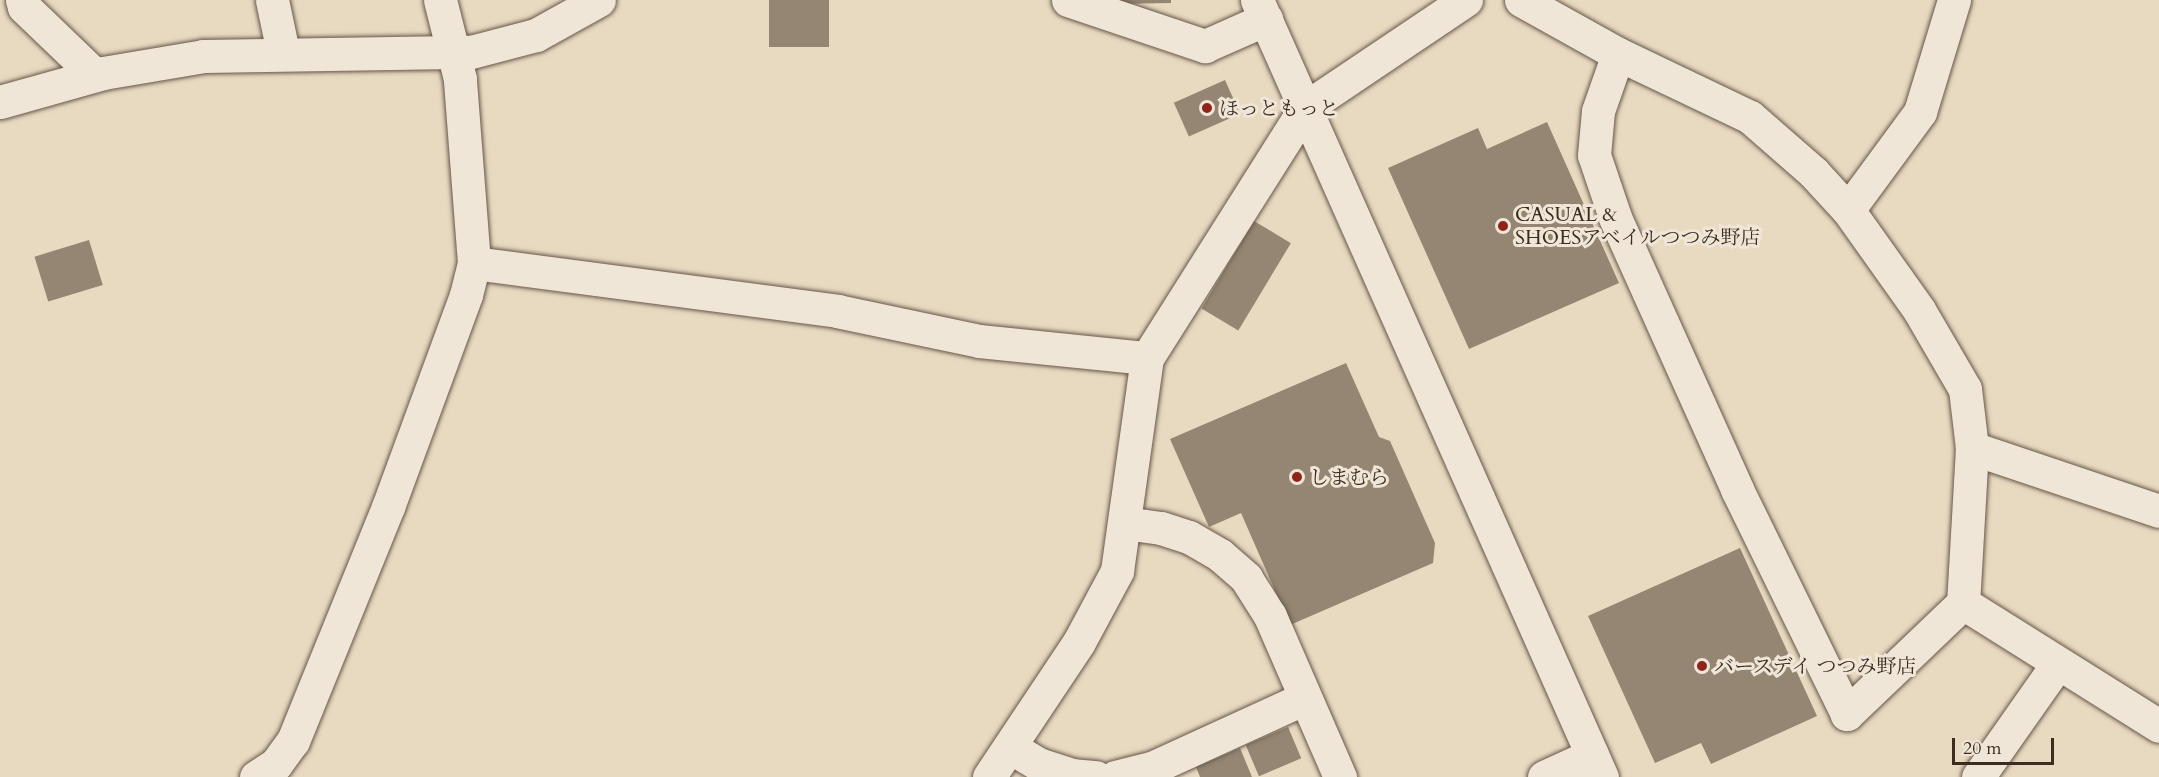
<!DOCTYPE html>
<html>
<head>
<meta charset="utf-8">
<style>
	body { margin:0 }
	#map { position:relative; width:2159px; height:777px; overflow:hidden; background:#e8d9c1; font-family:Cardo,"Noto Serif JP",serif }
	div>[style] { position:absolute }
	.building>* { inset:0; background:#948673; transform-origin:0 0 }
	.roads { filter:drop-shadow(0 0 2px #665748) drop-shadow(0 0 2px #665748) }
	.minor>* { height:33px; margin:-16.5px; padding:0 16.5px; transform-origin:16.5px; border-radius:16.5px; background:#f0e6d7 }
	.dots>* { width:16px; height:16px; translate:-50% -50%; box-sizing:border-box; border:3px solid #f0e6d7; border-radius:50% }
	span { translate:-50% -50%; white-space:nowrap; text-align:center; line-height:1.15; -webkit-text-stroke:6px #f0e6d7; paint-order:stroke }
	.poi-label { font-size:20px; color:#3a2c1f }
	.left { translate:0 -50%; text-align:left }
	.scale { position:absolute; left:1952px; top:738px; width:102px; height:27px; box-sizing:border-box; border:3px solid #3a2c1f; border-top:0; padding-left:8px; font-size:18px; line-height:21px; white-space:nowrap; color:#3a2c1f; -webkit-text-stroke:4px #f0e6d7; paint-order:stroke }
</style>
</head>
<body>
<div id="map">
	<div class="building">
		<div style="left:769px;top:0;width:60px;height:47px"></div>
		<div style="clip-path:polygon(1114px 0,1171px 0,1171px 3px,1115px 4px)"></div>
		<div style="left:1225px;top:80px;width:37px;height:56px;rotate:66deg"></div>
		<div style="clip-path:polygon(1547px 122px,1619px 283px,1469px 349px,1388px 168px,1478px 128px,1487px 149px)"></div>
		<div style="left:1254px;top:221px;width:43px;height:102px;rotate:31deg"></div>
		<div style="left:89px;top:240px;width:47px;height:57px;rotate:73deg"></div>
		<div style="clip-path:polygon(1346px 363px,1379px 437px,1390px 441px,1435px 543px,1433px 563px,1290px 625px,1241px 513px,1209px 527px,1170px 439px)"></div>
		<div style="clip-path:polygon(1740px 548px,1817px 716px,1711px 764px,1701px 743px,1655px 763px,1588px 616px)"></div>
		<div style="left:1288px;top:727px;width:34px;height:46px;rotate:67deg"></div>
		<div style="clip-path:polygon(1240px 748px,1252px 777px,1200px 777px,1196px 767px)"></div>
	</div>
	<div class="roads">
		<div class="minor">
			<div style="left:22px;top:0;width:7px;rotate:74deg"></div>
			<div style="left:24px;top:7px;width:98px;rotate:43.8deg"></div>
			<div style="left:272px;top:0;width:53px;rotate:78.1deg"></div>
			<div style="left:1068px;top:0;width:145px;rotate:18.6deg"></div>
			<div style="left:1205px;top:46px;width:67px;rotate:-23.9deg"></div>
			<div style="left:1257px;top:0;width:850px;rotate:66.06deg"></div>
			<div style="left:1521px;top:0;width:111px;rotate:29.1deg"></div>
			<div style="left:1618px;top:54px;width:146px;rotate:25.5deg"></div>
			<div style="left:1750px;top:117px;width:84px;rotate:41.1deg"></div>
			<div style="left:1813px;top:172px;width:52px;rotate:47.4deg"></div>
			<div style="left:1848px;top:210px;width:123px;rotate:54.6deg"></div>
			<div style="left:1919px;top:310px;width:91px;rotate:59.8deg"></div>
			<div style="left:1965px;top:389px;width:59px;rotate:83.2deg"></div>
			<div style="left:1972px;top:448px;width:155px;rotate:93.3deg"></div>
			<div style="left:1963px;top:603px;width:161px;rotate:136.3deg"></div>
			<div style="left:1847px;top:714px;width:250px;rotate:-116.1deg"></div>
			<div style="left:1737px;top:489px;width:298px;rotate:-114.2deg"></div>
			<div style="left:1615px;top:217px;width:65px;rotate:-108.7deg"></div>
			<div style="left:1594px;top:155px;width:44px;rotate:-84.8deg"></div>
			<div style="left:1598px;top:111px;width:60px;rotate:-70.7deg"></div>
			<div style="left:0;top:102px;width:107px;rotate:-15.7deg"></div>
			<div style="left:103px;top:73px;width:101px;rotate:-9.6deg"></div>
			<div style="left:203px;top:56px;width:268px;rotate:-0.9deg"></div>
			<div style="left:471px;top:52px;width:67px;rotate:-14.7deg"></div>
			<div style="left:536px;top:35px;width:72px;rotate:-29.1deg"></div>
			<div style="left:1848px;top:210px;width:122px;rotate:-53.7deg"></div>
			<div style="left:1920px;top:112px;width:117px;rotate:-73.1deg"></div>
			<div style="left:474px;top:263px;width:366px;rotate:7.5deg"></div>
			<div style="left:837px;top:311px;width:145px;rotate:11.9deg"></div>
			<div style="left:979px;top:341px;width:169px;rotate:5.8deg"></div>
			<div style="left:1972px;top:448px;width:197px;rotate:18.6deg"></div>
			<div style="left:1125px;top:523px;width:36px;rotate:8deg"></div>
			<div style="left:1161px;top:528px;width:29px;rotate:18deg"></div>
			<div style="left:1189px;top:537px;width:36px;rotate:30deg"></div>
			<div style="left:1220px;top:555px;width:35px;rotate:41deg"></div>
			<div style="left:1246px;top:578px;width:45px;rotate:57.7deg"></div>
			<div style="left:1270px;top:616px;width:176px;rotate:66.5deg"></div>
			<div style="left:1963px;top:603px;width:231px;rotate:32.1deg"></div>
			<div style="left:1010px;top:747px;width:33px;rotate:31deg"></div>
			<div style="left:1038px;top:764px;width:35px;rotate:18deg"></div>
			<div style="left:1071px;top:775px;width:25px;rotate:5deg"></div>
			<div style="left:256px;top:777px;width:24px;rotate:-33deg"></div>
			<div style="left:276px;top:764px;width:29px;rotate:-54deg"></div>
			<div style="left:293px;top:741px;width:253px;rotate:-67.9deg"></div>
			<div style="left:388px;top:507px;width:226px;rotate:-69.8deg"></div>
			<div style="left:466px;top:295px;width:33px;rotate:-76deg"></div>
			<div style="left:474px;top:263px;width:185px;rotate:-94.4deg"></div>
			<div style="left:460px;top:79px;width:81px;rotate:-104.2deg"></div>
			<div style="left:989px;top:777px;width:162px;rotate:-56.3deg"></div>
			<div style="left:1079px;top:642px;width:81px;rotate:-61.8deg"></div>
			<div style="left:1117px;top:571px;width:215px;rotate:-82deg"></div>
			<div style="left:1147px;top:358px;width:296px;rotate:-57.7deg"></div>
			<div style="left:1305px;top:108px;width:194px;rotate:-33.9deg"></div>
			<div style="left:1115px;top:777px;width:38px;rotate:-14deg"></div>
			<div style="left:1152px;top:768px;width:168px;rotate:-24.6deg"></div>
			<div style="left:1544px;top:777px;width:53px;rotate:-24.6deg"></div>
			<div style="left:1978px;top:777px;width:139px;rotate:-54.9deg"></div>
		</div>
	</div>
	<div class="dots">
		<div style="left:1207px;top:108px;background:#8f2418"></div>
		<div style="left:1503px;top:226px;background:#8f2418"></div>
		<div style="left:1297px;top:477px;background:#8f2418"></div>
		<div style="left:1702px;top:666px;background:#8f2418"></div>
	</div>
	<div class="poi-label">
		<span class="left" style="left:1219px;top:108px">ほっともっと</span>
		<span class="left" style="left:1515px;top:226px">CASUAL &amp;<br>SHOESアベイルつつみ野店</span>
		<span class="left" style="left:1309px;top:477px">しまむら</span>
		<span class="left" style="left:1714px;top:666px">バースデイ つつみ野店</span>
	</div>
	<div class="scale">20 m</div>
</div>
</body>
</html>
